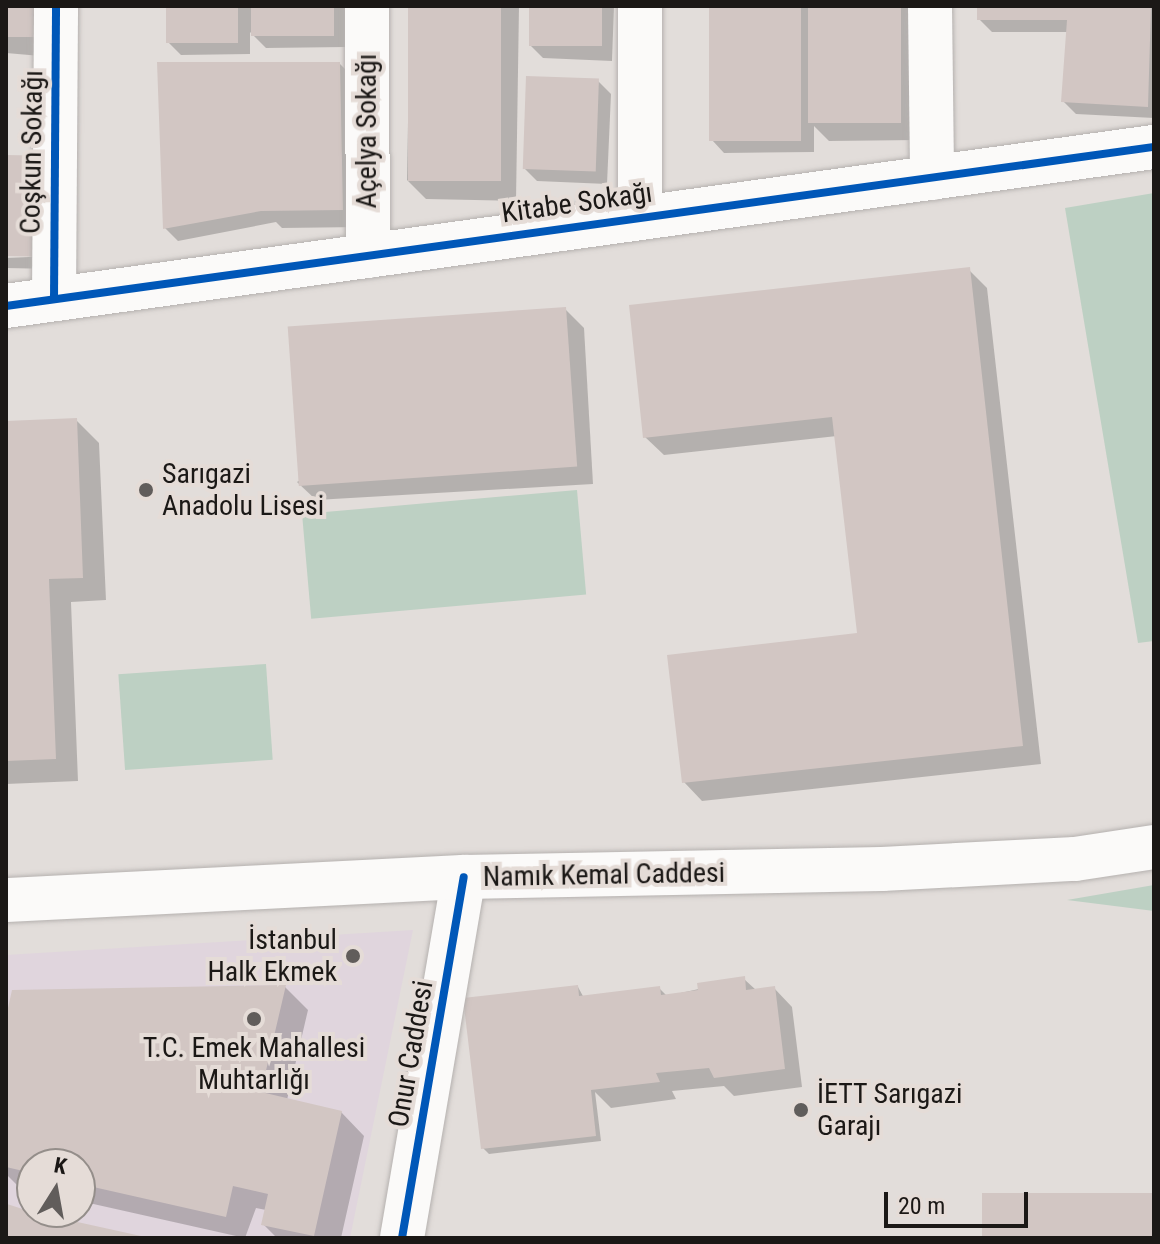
<!DOCTYPE html>
<html>
<head>
<meta charset="utf-8">
<style>
	body { margin:0 }
	#map { position:relative; width:1160px; height:1244px; overflow:hidden; background:#e2ddda; font-family:"Roboto Condensed",sans-serif }
	div>[style] { position:absolute }
	.commercial>* { inset:0; background:#e0d5dd }
	.green>* { inset:0; background:#bdd0c3; transform-origin:0 0 }
	.shadow>* { inset:0; background:#0003 }
	.building>* { inset:0; background:#d2c6c3; transform-origin:0 0 }
	.roads { filter:drop-shadow(0 0 2px #b5b1af) drop-shadow(0 0 2px #b5b1af) }
	.minor>* { height:44px; margin:-22px; padding:0 22px; transform-origin:22px; border-radius:22px; background:#fbfaf9 }
	.secondary>* { height:44px; margin:-22px; padding:0 22px; transform-origin:22px; border-radius:22px; background:#fbfaf9 }
	.cycleway>* { height:8px; margin:-4px; padding:0 4px; transform-origin:4px; border-radius:4px; background:#0057b8 }
	.dots>* { width:22px; height:22px; translate:-50% -50%; box-sizing:border-box; border:4px solid #e5dcd7; border-radius:50% }
	span { translate:-50% -50%; white-space:nowrap; text-align:center; line-height:1.15; -webkit-text-stroke:8px #e5dcd7; paint-order:stroke }
	.street-label { font-size:28px; color:#1b1816 }
	.poi-label { font-size:28px; color:#1b1816 }
	.left { translate:0 -50%; text-align:left }
	.right { translate:-100% -50%; text-align:right }
	.frame { position:absolute; inset:0; border:8px solid #1b1816; pointer-events:none }
	.north { position:absolute; left:16px; top:1148px; width:80px; height:80px; box-sizing:border-box; background:#e5dcd7; border:2px solid #948e8a; border-radius:50%; rotate:11deg; font-size:22px; font-weight:700; line-height:32px; text-align:center; color:#1b1816 }
	.north::after { content:''; display:block; margin:auto; width:28px; height:36px; background:#615d5b; clip-path:polygon(50% 0,100% 100%,50% 72%,0 100%) }
	.scale { position:absolute; left:884px; top:1192px; width:144px; height:36px; box-sizing:border-box; border:4px solid #1b1816; border-top:0; padding-left:10px; font-size:24px; line-height:28px; white-space:nowrap; color:#1b1816; -webkit-text-stroke:6px #e5dcd7; paint-order:stroke }
</style>
</head>
<body>
<div id="map">
	<div class="commercial">
		<div style="clip-path:polygon(evenodd,413px 930px,350px 1238px,6px 1238px,6px 955px,413px 930px,32px 1164px,80px 1164px,80px 1212px,32px 1212px,32px 1164px)"></div>
	</div>
	<div class="green">
		<div style="clip-path:polygon(1154px 193px,1154px 641px,1138px 643px,1065px 208px)"></div>
		<div style="left:577px;top:490px;width:105px;height:276px;rotate:85deg"></div>
		<div style="left:266px;top:664px;width:96px;height:148px;rotate:86deg"></div>
		<div style="clip-path:polygon(1154px 885px,1154px 911px,1067px 900px)"></div>
	</div>
	<div class="shadow">
		<div style="clip-path:polygon(6px 6px,64px 58px,6px 53px)"></div>
		<div style="clip-path:polygon(168px 6px,346px 6px,346px 47px,266px 48px,250px 32px,250px 54px,181px 55px,168px 42px)"></div>
		<div style="clip-path:polygon(410px 6px,519px 6px,516px 201px,426px 199px,407px 180px)"></div>
		<div style="clip-path:polygon(531px 6px,614px 6px,612px 61px,543px 58px,530px 45px)"></div>
		<div style="clip-path:polygon(711px 6px,918px 6px,919px 140px,829px 141px,814px 126px,814px 152px,724px 153px,712px 140px)"></div>
		<div style="clip-path:polygon(979px 6px,1154px 6px,1154px 118px,1076px 114px,1063px 101px,1069px 32px,992px 32px,979px 19px)"></div>
		<div style="clip-path:polygon(340px 64px,358px 82px,361px 227px,282px 228px,276px 222px,178px 241px,165px 228px)"></div>
		<div style="clip-path:polygon(598px 81px,611px 94px,607px 184px,537px 181px,524px 168px)"></div>
		<div style="clip-path:polygon(6px 157px,44px 158px,57px 170px,54px 269px,6px 268px,6px 258px,52px 256px,6px 254px)"></div>
		<div style="clip-path:polygon(969px 270px,987px 288px,1041px 764px,702px 801px,684px 782px,859px 635px,837px 436px,664px 455px,645px 437px)"></div>
		<div style="clip-path:polygon(565px 309px,584px 328px,593px 484px,316px 500px,297px 482px)"></div>
		<div style="clip-path:polygon(76px 420px,99px 443px,106px 600px,71px 602px,78px 781px,6px 784px,6px 423px)"></div>
		<div style="clip-path:polygon(744px 979px,756px 990px,774px 988px,792px 1007px,802px 1087px,734px 1096px,724px 1086px,672px 1091px,676px 1099px,611px 1108px,595px 1092px,601px 1141px,489px 1154px,483px 1148px,578px 987px,584px 998px,659px 988px,667px 996px)"></div>
		<div style="clip-path:polygon(285px 987px,308px 1010px,287px 1100px,341px 1112px,364px 1136px,341px 1238px,277px 1238px,263px 1224px,266px 1210px,256px 1208px,245px 1238px,80px 1201px,80px 1164px,32px 1164px,32px 1190px,19px 1187px,6px 1174px,6px 1026px)"></div>
	</div>
	<div class="building">
		<div style="left:6px;top:6px;width:40px;height:31px"></div>
		<div style="left:166px;top:6px;width:72px;height:37px"></div>
		<div style="left:251px;top:6px;width:83px;height:30px"></div>
		<div style="left:408px;top:6px;width:93px;height:175px"></div>
		<div style="left:529px;top:6px;width:73px;height:40px"></div>
		<div style="left:709px;top:6px;width:92px;height:135px"></div>
		<div style="left:808px;top:6px;width:93px;height:117px"></div>
		<div style="clip-path:polygon(977px 6px,1151px 6px,1148px 107px,1061px 102px,1067px 20px,977px 20px)"></div>
		<div style="clip-path:polygon(157px 62px,340px 62px,343px 210px,261px 211px,163px 229px)"></div>
		<div style="left:526px;top:76px;width:73px;height:93px;rotate:2deg"></div>
		<div style="left:6px;top:155px;width:39px;height:101px;rotate:1deg"></div>
		<div style="clip-path:polygon(970px 267px,1023px 746px,682px 783px,667px 655px,857px 633px,832px 417px,643px 438px,629px 305px)"></div>
		<div style="left:566px;top:307px;width:160px;height:279px;rotate:86deg"></div>
		<div style="clip-path:polygon(77px 418px,83px 578px,49px 579px,56px 759px,6px 761px,6px 421px)"></div>
		<div style="clip-path:polygon(745px 976px,746px 990px,775px 986px,785px 1069px,714px 1078px,709px 1068px,656px 1073px,660px 1082px,591px 1090px,596px 1136px,481px 1149px,463px 998px,578px 985px,579px 996px,660px 986px,661px 995px,698px 990px,697px 983px)"></div>
		<div style="clip-path:polygon(286px 985px,261px 1092px,342px 1111px,314px 1236px,261px 1225px,268px 1194px,233px 1186px,226px 1217px,80px 1184px,80px 1164px,32px 1164px,32px 1173px,6px 1167px,6px 1017px,12px 990px)"></div>
		<div style="left:1154px;top:1193px;width:45px;height:172px;rotate:90deg"></div>
		<div style="clip-path:polygon(7px 1204px,32px 1212px,150px 1238px,6px 1238px)"></div>
	</div>
	<div class="roads">
		<div class="minor">
			<div style="left:367px;top:6px;width:250px;rotate:89.8deg"></div>
			<div style="left:930px;top:6px;width:172px;rotate:89.3deg"></div>
			<div style="left:640px;top:216px;width:210px;rotate:-90deg"></div>
			<div style="left:54px;top:299px;width:293px;rotate:-89.6deg"></div>
			<div style="left:6px;top:306px;width:1159px;rotate:-7.89deg"></div>
			<div style="left:402px;top:1238px;width:366px;rotate:-80.3deg"></div>
		</div>
		<div class="secondary">
			<div style="left:6px;top:900px;width:459px;rotate:-2.9deg"></div>
			<div style="left:464px;top:877px;width:418px;rotate:-1.1deg"></div>
			<div style="left:882px;top:869px;width:193px;rotate:-3deg"></div>
			<div style="left:1075px;top:859px;width:80px;rotate:-8.6deg"></div>
		</div>
	</div>
	<div class="cycleway">
		<div style="left:54px;top:299px;width:293px;rotate:-89.6deg"></div>
		<div style="left:6px;top:306px;width:1159px;rotate:-7.89deg"></div>
		<div style="left:402px;top:1238px;width:366px;rotate:-80.3deg"></div>
	</div>
	<div class="dots">
		<div style="left:146px;top:490px;background:#615d5b"></div>
		<div style="left:353px;top:956px;background:#615d5b"></div>
		<div style="left:254px;top:1019px;background:#615d5b"></div>
		<div style="left:801px;top:1110px;background:#615d5b"></div>
	</div>
	<div class="street-label">
		<span style="left:367px;top:131px;rotate:-90deg">Açelya Sokağı</span>
		<span style="left:32px;top:152px;rotate:-89deg">Coşkun Sokağı</span>
		<span style="left:577px;top:203px;rotate:-8deg">Kitabe Sokağı</span>
		<span style="left:604px;top:875px;rotate:-1deg">Namık Kemal Caddesi</span>
		<span style="left:411px;top:1054px;rotate:-80deg">Onur Caddesi</span>
	</div>
	<div class="poi-label">
		<span class="left" style="left:162px;top:490px">Sarıgazi<br>Anadolu Lisesi</span>
		<span class="right" style="left:337px;top:956px">İstanbul<br>Halk Ekmek</span>
		<span style="left:254px;top:1064px">T.C. Emek Mahallesi<br>Muhtarlığı</span>
		<span class="left" style="left:817px;top:1110px">İETT Sarıgazi<br>Garajı</span>
	</div>
	<div class="frame"></div>
	<div class="north">K</div>
	<div class="scale">20 m</div>
</div>
</body>
</html>
